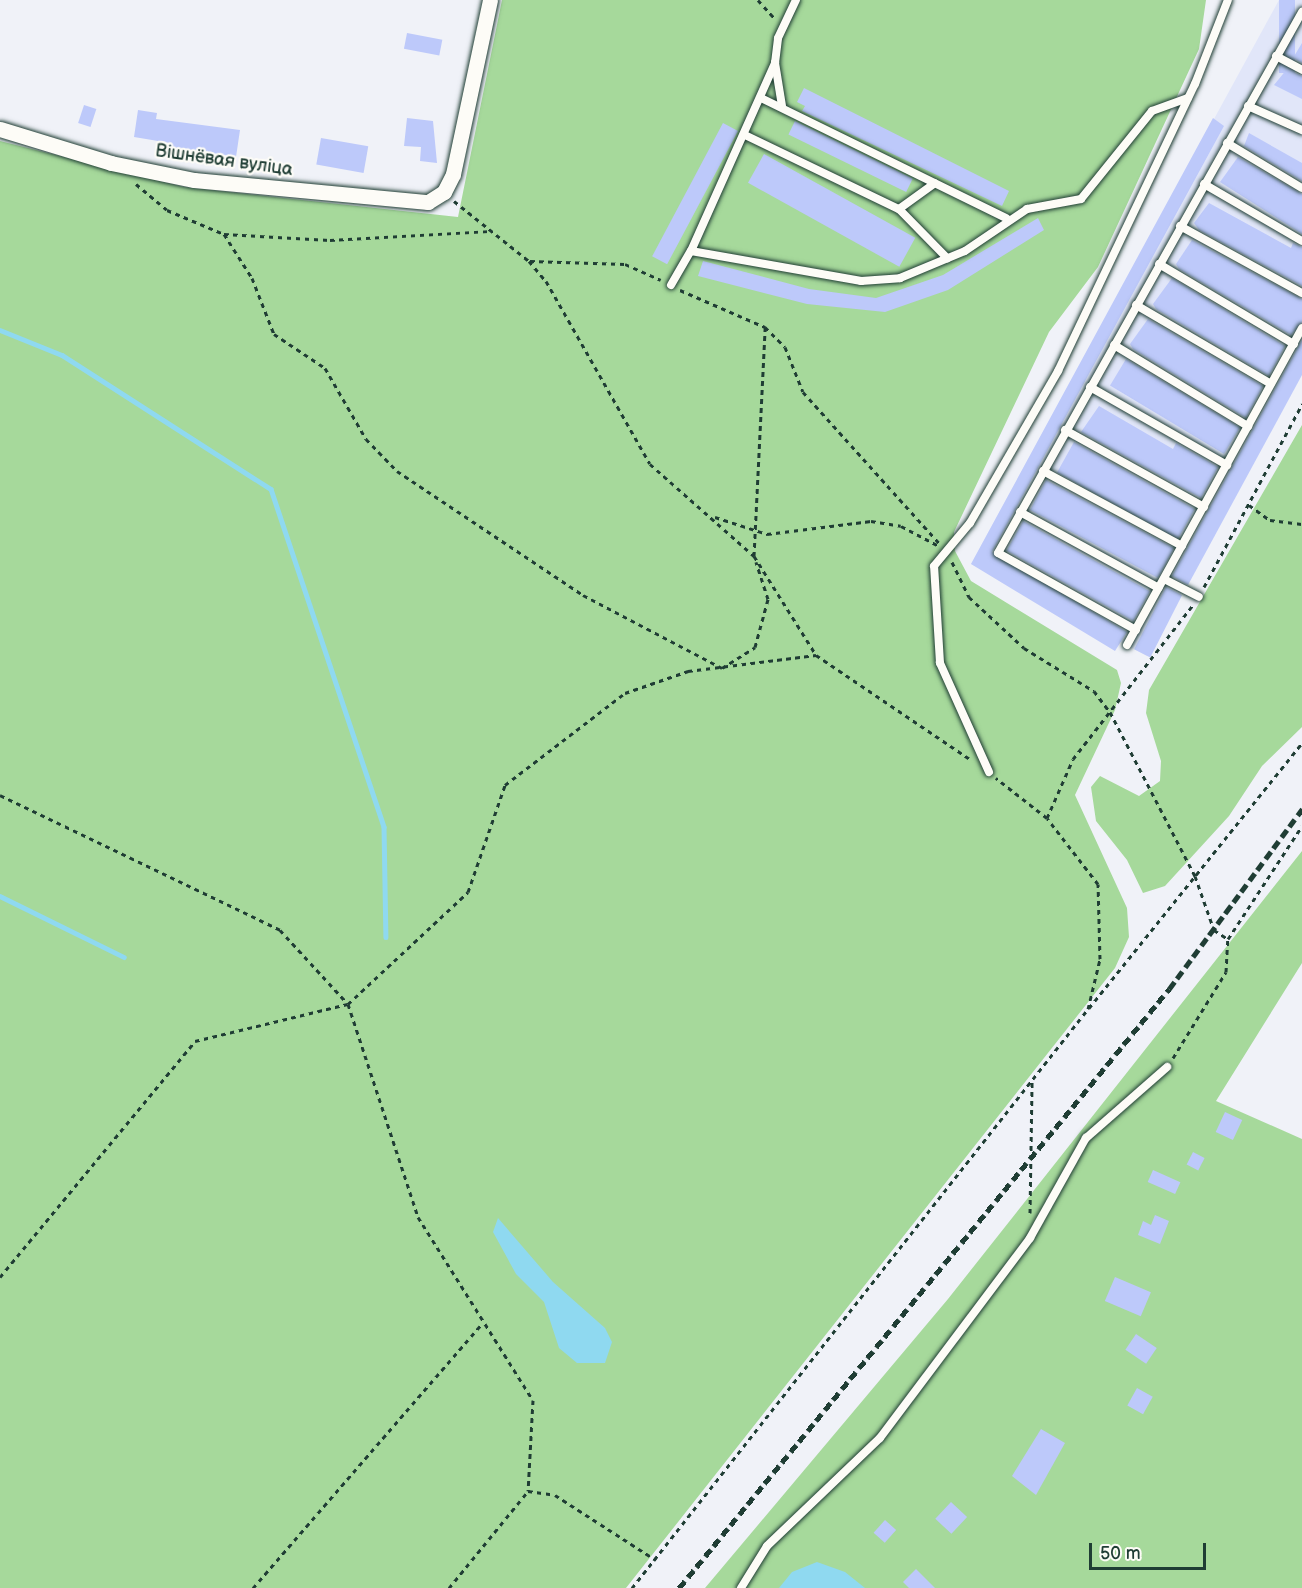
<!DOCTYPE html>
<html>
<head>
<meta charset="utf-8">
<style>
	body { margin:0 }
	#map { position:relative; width:1302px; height:1588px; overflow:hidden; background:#f0f2f8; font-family:"Balsamiq Sans",sans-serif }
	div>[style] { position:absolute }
	.built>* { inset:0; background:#e1e6f9 }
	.green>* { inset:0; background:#a6d99b }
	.water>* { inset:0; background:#8fd9f0 }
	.stream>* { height:4.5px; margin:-2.25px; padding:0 2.25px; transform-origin:2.25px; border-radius:2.25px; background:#8fd9f0 }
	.building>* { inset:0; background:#bdc9fa; transform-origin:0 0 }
	.path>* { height:3px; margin-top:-1.5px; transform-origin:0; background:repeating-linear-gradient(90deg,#1f3d34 0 4.5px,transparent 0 9px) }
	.roads { filter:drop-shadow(0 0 2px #1f3d34) drop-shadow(0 0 2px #1f3d34) }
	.lane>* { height:8px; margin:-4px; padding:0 4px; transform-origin:4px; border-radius:4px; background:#fdfcf7 }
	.street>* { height:15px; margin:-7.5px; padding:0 7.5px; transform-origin:7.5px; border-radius:7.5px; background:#fdfcf7 }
	.rail>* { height:4.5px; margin-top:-2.25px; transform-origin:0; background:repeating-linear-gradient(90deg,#1f3d34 0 9px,transparent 0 13.5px) }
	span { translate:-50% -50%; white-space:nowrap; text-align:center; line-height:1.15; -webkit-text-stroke:4.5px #fdfcf7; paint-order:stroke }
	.street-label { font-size:18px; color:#1f3d34 }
	.scale { position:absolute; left:1089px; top:1543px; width:117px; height:27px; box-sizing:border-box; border:3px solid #1f3d34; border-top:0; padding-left:8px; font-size:18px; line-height:21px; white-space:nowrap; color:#1f3d34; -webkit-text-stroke:4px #fdfcf7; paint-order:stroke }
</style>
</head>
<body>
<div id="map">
	<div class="built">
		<div style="clip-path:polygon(1279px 0,1302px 0,1302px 373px,1147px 656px,971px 564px)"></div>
	</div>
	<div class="green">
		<div style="clip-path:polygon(502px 0,1206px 0,1199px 49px,1098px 267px,1049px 332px,954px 532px,955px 551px,971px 581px,1117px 670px,1121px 683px,1115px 710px,1075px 795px,1127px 908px,1129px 937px,1115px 968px,626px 1588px,0 1588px,0 141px,184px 187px,458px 217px)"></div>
		<div style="clip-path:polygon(1302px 425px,1302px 727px,1262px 766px,1229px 816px,1165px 886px,1143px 893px,1127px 860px,1096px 821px,1091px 787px,1100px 776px,1139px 796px,1160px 781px,1161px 761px,1146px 713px,1149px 690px)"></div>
		<div style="clip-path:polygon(1302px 851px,1302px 963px,1216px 1101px,1302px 1139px,1302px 1588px,705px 1588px,948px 1299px)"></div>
	</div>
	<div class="water">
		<div style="clip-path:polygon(498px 1218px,553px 1282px,605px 1328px,612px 1342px,605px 1363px,577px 1363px,559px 1348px,544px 1302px,516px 1274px,493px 1232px)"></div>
		<div style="clip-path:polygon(817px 1562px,845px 1572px,865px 1588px,779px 1588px,792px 1572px)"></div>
	</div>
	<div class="stream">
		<div style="left:0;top:330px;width:67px;rotate:22deg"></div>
		<div style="left:62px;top:355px;width:248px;rotate:32.7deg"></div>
		<div style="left:271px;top:489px;width:356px;rotate:71.5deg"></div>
		<div style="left:384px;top:827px;width:110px;rotate:89deg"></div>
		<div style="left:0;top:896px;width:138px;rotate:26.2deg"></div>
	</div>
	<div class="building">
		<div style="left:1279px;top:0;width:16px;height:73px"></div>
		<div style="left:407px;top:33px;width:36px;height:16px;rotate:11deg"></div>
		<div style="clip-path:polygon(1302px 43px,1302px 63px,1293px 58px)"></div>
		<div style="clip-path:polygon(1287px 69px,1302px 76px,1302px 99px,1274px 85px)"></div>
		<div style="clip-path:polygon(804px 88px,1009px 191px,1002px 206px,802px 111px,805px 106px,797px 102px)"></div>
		<div style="left:84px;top:105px;width:13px;height:19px;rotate:18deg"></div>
		<div style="clip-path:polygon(138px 110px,157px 113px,156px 119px,240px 130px,236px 157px,181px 148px,180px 156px,168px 154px,170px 143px,134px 137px)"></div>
		<div style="clip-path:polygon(407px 118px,433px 121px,437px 163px,420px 161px,421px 147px,404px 146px)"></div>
		<div style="clip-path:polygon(1213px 118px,1224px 126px,992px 552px,1127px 632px,1115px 651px,971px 564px)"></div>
		<div style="left:795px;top:121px;width:131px;height:15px;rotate:26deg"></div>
		<div style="left:723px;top:123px;width:17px;height:151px;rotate:28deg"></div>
		<div style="clip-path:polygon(1249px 133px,1302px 163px,1302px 181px,1244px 146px)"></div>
		<div style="left:321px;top:138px;width:48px;height:27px;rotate:10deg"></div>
		<div style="left:764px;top:154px;width:173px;height:33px;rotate:29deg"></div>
		<div style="clip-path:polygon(1238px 157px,1302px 194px,1302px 234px,1220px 182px)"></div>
		<div style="clip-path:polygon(1209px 203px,1291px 248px,1293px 243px,1302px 247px,1302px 286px,1199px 230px,1194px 223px)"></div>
		<div style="clip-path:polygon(1038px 218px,1044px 230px,948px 290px,885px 312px,807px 304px,698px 276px,703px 261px,809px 289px,876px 298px,943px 275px)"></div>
		<div style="clip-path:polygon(1192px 240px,1302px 299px,1302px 322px,1291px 335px,1179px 269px,1176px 264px)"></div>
		<div style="clip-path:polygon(1172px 278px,1285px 346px,1269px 376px,1156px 309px,1153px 304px)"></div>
		<div style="clip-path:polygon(1148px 319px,1263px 386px,1246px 418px,1133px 349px,1130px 344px)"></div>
		<div style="clip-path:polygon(1302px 340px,1302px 375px,1188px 585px,1172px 576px)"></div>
		<div style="left:1126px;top:359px;width:133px;height:31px;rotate:31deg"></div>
		<div style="clip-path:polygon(1099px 406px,1173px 449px,1176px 443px,1218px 467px,1201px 498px,1081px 432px)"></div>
		<div style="left:1074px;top:442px;width:138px;height:35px;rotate:29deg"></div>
		<div style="left:1046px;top:480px;width:145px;height:34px;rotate:28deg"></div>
		<div style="left:1023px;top:521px;width:145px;height:34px;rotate:29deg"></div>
		<div style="left:1166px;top:587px;width:18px;height:70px;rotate:27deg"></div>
		<div style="left:1225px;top:1112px;width:19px;height:22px;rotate:25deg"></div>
		<div style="left:1193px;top:1152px;width:13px;height:14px;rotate:27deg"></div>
		<div style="left:1153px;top:1170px;width:30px;height:13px;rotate:24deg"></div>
		<div style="clip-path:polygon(1155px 1215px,1169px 1221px,1160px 1244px,1138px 1235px,1143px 1221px,1151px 1225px)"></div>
		<div style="left:1115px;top:1277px;width:39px;height:26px;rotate:23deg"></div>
		<div style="left:1136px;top:1334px;width:25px;height:19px;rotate:34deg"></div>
		<div style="left:1137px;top:1388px;width:18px;height:20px;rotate:29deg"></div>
		<div style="clip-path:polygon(1041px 1429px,1065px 1443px,1036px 1495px,1012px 1476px)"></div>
		<div style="left:951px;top:1502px;width:22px;height:23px;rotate:43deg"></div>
		<div style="left:885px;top:1520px;width:15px;height:17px;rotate:42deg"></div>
		<div style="clip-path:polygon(916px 1569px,935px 1588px,909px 1588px,903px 1582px)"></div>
	</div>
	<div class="path">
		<div style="left:758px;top:0;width:25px;rotate:48deg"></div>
		<div style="left:136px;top:184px;width:40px;rotate:40deg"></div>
		<div style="left:167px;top:210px;width:62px;rotate:22.8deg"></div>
		<div style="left:224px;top:234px;width:106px;rotate:3.2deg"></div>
		<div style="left:330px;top:240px;width:159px;rotate:-3.2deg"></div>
		<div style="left:454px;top:201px;width:96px;rotate:38.7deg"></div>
		<div style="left:529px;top:261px;width:26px;rotate:50deg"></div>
		<div style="left:546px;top:281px;width:210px;rotate:60.4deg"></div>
		<div style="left:650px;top:464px;width:139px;rotate:41.5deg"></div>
		<div style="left:754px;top:556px;width:117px;rotate:57.9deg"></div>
		<div style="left:816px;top:655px;width:187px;rotate:34.1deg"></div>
		<div style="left:224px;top:234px;width:52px;rotate:57.5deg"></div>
		<div style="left:252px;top:278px;width:60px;rotate:68.6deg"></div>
		<div style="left:274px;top:334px;width:61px;rotate:33.7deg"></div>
		<div style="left:325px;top:368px;width:82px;rotate:60deg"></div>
		<div style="left:366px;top:439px;width:45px;rotate:45.9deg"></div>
		<div style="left:397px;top:471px;width:224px;rotate:33.7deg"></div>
		<div style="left:583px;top:595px;width:157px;rotate:27.7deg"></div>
		<div style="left:722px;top:668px;width:39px;rotate:-32deg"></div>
		<div style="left:755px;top:647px;width:50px;rotate:-74.8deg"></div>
		<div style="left:768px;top:599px;width:39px;rotate:-108deg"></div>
		<div style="left:530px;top:261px;width:95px;rotate:1.8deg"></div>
		<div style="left:625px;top:264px;width:39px;rotate:24deg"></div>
		<div style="left:680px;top:290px;width:93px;rotate:23.5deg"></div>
		<div style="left:765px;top:327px;width:28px;rotate:45deg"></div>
		<div style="left:785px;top:347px;width:48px;rotate:68.2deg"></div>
		<div style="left:803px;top:392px;width:205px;rotate:48deg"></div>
		<div style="left:1249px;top:505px;width:26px;rotate:36deg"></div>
		<div style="left:1270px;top:520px;width:32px;rotate:7deg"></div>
		<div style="left:715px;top:517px;width:55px;rotate:18.1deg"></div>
		<div style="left:767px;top:534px;width:105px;rotate:-7.1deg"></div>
		<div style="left:871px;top:521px;width:30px;rotate:9deg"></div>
		<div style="left:901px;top:526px;width:41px;rotate:27.8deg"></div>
		<div style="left:754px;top:556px;width:229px;rotate:-87.2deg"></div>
		<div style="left:952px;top:562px;width:39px;rotate:64deg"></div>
		<div style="left:969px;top:597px;width:75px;rotate:42.8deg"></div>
		<div style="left:1024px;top:648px;width:82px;rotate:31.6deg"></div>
		<div style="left:1094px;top:691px;width:26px;rotate:53deg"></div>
		<div style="left:1110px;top:712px;width:185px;rotate:62.6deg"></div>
		<div style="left:1195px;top:876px;width:57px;rotate:70.6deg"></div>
		<div style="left:1214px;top:930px;width:17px;rotate:33deg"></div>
		<div style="left:1204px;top:587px;width:208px;rotate:-61.8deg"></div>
		<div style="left:0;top:795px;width:311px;rotate:25.7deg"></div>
		<div style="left:280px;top:930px;width:100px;rotate:47.4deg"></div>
		<div style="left:348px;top:1004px;width:224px;rotate:71.8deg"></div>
		<div style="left:418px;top:1217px;width:216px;rotate:57.9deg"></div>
		<div style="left:533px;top:1400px;width:91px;rotate:93.1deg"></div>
		<div style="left:1047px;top:818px;width:64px;rotate:-66.2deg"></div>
		<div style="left:1073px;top:759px;width:195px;rotate:-52.1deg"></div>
		<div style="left:1089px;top:1008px;width:340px;rotate:-51.2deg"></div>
		<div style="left:1173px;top:1058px;width:101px;rotate:-58.4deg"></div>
		<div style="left:1226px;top:972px;width:33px;rotate:-87deg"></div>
		<div style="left:1228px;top:939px;width:135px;rotate:-56.8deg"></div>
		<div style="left:1030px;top:1213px;width:132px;rotate:-89.1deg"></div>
		<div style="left:0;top:1277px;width:306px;rotate:-50.4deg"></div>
		<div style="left:195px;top:1041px;width:157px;rotate:-13.6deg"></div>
		<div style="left:348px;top:1004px;width:164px;rotate:-43deg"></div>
		<div style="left:468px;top:892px;width:113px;rotate:-70.9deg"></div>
		<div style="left:505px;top:785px;width:151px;rotate:-37.5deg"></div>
		<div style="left:625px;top:693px;width:67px;rotate:-19.2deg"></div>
		<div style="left:688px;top:671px;width:129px;rotate:-7.1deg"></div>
		<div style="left:253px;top:1588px;width:348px;rotate:-49.1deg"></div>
		<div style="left:449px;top:1588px;width:125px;rotate:-50.8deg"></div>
		<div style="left:528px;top:1491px;width:27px;rotate:8deg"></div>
		<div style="left:555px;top:1495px;width:120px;rotate:32.8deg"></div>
		<div style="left:632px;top:1588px;width:737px;rotate:-51.78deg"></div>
		<div style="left:1088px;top:1009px;width:51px;rotate:-76.5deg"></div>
		<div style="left:1100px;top:959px;width:75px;rotate:-91.5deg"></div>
		<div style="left:1098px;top:884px;width:83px;rotate:-127.7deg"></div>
		<div style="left:1047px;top:818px;width:65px;rotate:-141.9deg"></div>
	</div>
	<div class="roads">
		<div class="lane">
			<div style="left:1276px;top:56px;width:30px;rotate:28deg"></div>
			<div style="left:761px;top:98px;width:273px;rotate:26.1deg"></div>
			<div style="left:782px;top:106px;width:44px;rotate:-99.2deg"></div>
			<div style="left:775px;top:63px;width:25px;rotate:-83deg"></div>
			<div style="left:778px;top:38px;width:42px;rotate:-64.7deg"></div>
			<div style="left:1248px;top:106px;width:59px;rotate:24deg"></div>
			<div style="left:747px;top:136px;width:169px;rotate:25.7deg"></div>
			<div style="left:899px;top:209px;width:44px;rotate:-35.8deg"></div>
			<div style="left:1227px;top:143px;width:87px;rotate:31deg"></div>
			<div style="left:1204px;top:184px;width:113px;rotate:30.2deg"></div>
			<div style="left:899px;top:209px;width:69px;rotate:45.6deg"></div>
			<div style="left:1180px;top:226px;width:139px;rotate:28.8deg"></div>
			<div style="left:691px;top:251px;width:206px;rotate:-65.9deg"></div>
			<div style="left:1159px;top:264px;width:157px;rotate:30.7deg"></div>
			<div style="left:671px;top:285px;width:39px;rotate:-60deg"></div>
			<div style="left:691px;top:251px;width:173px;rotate:10deg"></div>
			<div style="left:861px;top:281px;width:39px;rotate:-4deg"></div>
			<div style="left:900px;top:278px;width:70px;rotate:-22.6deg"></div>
			<div style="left:965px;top:251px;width:75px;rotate:-34.1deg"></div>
			<div style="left:1027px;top:209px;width:55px;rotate:-10.5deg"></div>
			<div style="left:1081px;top:199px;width:113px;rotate:-51.1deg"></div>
			<div style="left:1152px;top:111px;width:38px;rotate:-20deg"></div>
			<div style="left:1136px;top:305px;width:156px;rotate:30.3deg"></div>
			<div style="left:1114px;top:345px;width:157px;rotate:31.2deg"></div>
			<div style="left:1090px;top:387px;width:158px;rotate:29.7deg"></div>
			<div style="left:1065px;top:430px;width:159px;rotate:29deg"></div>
			<div style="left:1043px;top:471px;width:158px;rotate:28.3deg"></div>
			<div style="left:1020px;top:512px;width:158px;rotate:28.7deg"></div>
			<div style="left:1164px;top:579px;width:39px;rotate:27deg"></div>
			<div style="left:1136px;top:630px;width:158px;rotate:-150.8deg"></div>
			<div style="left:998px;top:553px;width:621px;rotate:-60.67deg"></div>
			<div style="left:1127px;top:645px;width:362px;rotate:-61.1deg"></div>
			<div style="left:989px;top:772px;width:120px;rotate:-114.2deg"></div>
			<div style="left:940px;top:663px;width:97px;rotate:-93.5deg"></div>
			<div style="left:934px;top:566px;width:56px;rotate:-50.1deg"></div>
			<div style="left:970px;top:523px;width:176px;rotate:-59.9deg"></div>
			<div style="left:1058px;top:371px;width:318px;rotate:-64.5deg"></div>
			<div style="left:1195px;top:84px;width:90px;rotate:-68.6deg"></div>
			<div style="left:741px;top:1588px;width:49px;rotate:-58.2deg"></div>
			<div style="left:767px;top:1546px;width:156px;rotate:-43.7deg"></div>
			<div style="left:880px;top:1438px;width:250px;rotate:-53.1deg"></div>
			<div style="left:1030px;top:1238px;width:115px;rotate:-60.8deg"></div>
			<div style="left:1086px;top:1138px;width:108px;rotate:-41.2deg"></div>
		</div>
		<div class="street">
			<div style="left:0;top:129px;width:116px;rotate:17deg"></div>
			<div style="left:111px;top:163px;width:85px;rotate:11.6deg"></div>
			<div style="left:194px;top:180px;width:235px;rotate:5.4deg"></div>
			<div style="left:428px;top:202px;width:19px;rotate:-32deg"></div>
			<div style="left:444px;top:192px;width:20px;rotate:-63deg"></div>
			<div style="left:453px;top:174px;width:178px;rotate:-78deg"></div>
		</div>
	</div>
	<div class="rail">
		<div style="left:679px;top:1588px;width:774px;rotate:-50.72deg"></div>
		<div style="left:1169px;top:989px;width:224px;rotate:-53.5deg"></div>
	</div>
	<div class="street-label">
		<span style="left:224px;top:161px;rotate:8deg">Вішнёвая вуліца</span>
	</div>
	<div class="scale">50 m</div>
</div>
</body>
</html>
